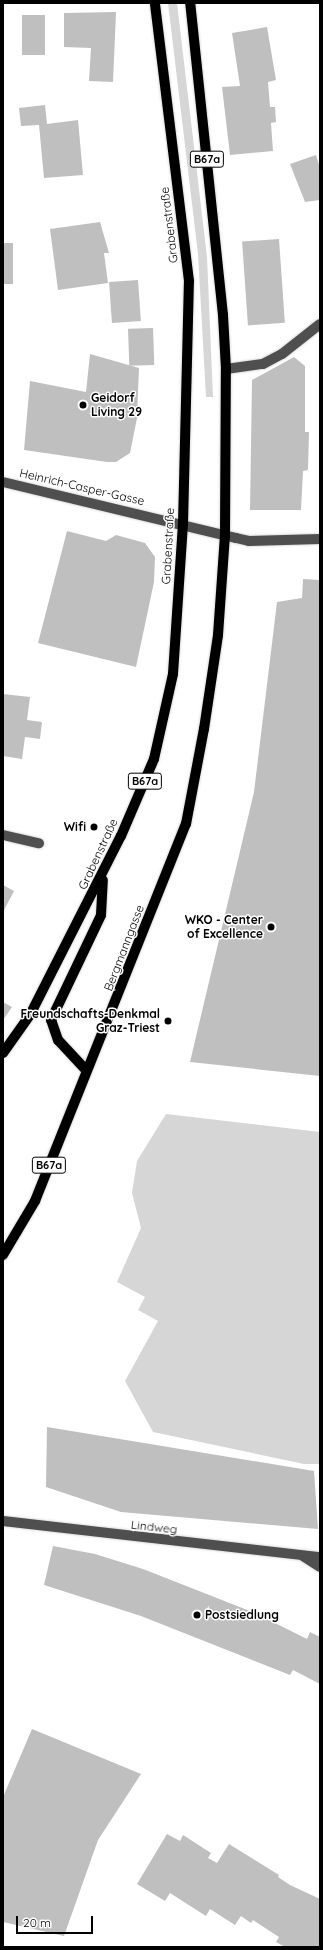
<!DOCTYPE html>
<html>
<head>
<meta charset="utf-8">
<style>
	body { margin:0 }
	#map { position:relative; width:323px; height:1950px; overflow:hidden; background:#fff; font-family:Quicksand,sans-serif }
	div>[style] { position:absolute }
	.green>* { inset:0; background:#d6d6d6 }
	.building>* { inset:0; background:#bfbfbf; transform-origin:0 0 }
	.roads { filter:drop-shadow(0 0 1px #dbdbdb) drop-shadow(0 0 1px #dbdbdb) }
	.minor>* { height:10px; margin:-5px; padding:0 5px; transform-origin:5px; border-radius:5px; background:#4f4f4f }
	.major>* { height:10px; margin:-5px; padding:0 5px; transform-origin:5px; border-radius:5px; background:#000 }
	.dots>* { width:11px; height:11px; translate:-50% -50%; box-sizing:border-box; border:2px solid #fff; border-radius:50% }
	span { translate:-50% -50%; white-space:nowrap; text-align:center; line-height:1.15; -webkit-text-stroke:3px #fff; paint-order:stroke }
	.shield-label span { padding:1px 3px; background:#fff; border:1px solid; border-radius:3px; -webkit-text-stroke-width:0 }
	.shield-label { font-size:11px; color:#000; font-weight:700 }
	.street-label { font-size:12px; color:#000 }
	.poi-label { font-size:12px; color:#000; font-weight:700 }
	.left { translate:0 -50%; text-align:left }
	.right { translate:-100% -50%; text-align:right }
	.frame { position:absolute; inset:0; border:4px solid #000; pointer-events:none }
	.scale { position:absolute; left:16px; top:1916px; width:77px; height:18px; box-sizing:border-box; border:2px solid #000; border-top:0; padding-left:5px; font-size:12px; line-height:14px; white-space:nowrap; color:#000; -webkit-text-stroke:3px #fff; paint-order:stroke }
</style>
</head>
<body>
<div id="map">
	<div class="green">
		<div style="clip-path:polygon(168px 3px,177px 3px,207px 257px,213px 397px,206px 397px,198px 254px)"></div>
		<div style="clip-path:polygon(166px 1114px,320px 1132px,320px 1464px,304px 1464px,153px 1432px,125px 1381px,158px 1321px,138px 1310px,145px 1297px,117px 1282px,141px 1228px,132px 1193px,137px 1161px)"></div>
	</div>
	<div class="building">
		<div style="clip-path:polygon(116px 12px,113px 82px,89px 81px,91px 48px,64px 47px,64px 13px)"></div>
		<div style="left:22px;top:15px;width:23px;height:40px"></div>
		<div style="clip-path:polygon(267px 27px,276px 80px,268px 82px,270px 107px,275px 107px,276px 122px,271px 123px,273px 151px,230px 155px,222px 87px,240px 86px,232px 33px)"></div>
		<div style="clip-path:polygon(45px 105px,47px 124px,78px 120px,83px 175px,44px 178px,39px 125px,21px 126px,19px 108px)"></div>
		<div style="clip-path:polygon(316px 155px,320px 168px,320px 200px,305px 202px,290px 164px)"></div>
		<div style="clip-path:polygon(100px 222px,109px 253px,104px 253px,108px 283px,58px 290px,50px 229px)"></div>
		<div style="left:279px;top:239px;width:84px;height:37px;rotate:86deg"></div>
		<div style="left:3px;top:243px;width:10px;height:41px"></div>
		<div style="left:138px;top:280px;width:41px;height:29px;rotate:86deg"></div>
		<div style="left:153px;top:328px;width:37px;height:25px;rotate:88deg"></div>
		<div style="clip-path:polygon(90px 354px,139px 368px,137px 418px,130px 453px,116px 462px,107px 462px,24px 450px,30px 381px,86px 392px)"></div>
		<div style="clip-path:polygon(294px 357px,305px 366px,305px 432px,309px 432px,308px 470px,303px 471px,301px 510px,250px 510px,252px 380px)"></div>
		<div style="clip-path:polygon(67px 531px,106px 541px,116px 535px,145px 543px,155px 557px,154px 582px,136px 667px,38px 643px)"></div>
		<div style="clip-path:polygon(303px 579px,320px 580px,320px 1076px,190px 1062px,254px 792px,277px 602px,302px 598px)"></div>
		<div style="clip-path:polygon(3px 694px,30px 697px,27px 720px,42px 722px,40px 739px,25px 737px,22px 759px,3px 756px)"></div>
		<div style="clip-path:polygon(3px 885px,14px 891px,3px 912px)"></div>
		<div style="clip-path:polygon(3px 1002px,12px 1007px,3px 1020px)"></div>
		<div style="clip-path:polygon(47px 1427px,314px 1471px,318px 1529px,121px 1512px,46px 1487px)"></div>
		<div style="clip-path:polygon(53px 1546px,95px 1554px,143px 1569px,255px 1613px,307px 1639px,310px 1632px,320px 1637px,320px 1684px,293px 1670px,290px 1675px,141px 1616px,44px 1585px)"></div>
		<div style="clip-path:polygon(32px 1729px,141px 1774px,98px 1840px,64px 1936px,3px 1922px,3px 1797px)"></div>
		<div style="clip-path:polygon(167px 1834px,180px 1841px,183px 1835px,211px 1853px,208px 1858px,217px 1863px,229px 1844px,279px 1875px,278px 1877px,290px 1885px,320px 1899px,320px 1947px,285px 1947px,276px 1942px,279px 1937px,253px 1920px,251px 1923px,241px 1916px,235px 1925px,210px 1909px,206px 1916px,170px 1893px,165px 1901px,137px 1884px)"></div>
	</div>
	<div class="roads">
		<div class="minor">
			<div style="left:226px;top:369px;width:37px;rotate:-8deg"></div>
			<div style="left:263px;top:364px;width:21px;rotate:-28deg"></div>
			<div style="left:282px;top:354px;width:48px;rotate:-38.3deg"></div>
			<div style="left:3px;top:482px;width:240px;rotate:13.5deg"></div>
			<div style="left:236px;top:538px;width:13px;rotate:13deg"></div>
			<div style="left:249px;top:541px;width:71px;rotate:-1.6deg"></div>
			<div style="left:3px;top:835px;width:37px;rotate:13deg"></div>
			<div style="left:3px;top:1521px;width:319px;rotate:6.5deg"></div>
			<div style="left:303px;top:1556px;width:20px;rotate:33deg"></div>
		</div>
		<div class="major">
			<div style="left:3px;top:1053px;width:47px;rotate:-54.6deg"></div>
			<div style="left:30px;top:1015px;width:201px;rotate:-63.1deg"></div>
			<div style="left:121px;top:836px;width:84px;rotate:-66.8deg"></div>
			<div style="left:154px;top:759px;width:87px;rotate:-77.4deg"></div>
			<div style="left:173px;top:674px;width:150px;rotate:-86.2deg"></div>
			<div style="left:183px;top:524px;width:243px;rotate:-88.6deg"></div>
			<div style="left:189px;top:281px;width:280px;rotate:-97deg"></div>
			<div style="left:86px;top:1070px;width:41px;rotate:-133deg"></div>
			<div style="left:58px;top:1040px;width:21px;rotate:-109deg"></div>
			<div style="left:51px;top:1020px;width:116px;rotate:-64.5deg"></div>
			<div style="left:101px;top:915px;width:35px;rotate:-87deg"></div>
			<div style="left:3px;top:1255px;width:63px;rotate:-59.3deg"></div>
			<div style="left:35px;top:1201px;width:406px;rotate:-68.2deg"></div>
			<div style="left:186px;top:824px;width:97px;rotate:-79.3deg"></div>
			<div style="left:204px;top:729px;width:95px;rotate:-81.5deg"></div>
			<div style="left:218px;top:635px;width:99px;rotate:-86deg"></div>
			<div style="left:225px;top:536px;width:167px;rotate:-89.7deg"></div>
			<div style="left:226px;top:369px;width:54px;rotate:-93.2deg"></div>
			<div style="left:223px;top:315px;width:314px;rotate:-96deg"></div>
		</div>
	</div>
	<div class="dots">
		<div style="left:83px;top:405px;background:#000"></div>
		<div style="left:94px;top:827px;background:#000"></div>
		<div style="left:271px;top:927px;background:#000"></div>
		<div style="left:168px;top:1021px;background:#000"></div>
		<div style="left:197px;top:1615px;background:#000"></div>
	</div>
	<div class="shield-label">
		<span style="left:207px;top:159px">B67a</span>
		<span style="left:145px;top:781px">B67a</span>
		<span style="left:49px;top:1165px">B67a</span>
	</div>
	<div class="street-label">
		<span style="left:169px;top:225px;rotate:-97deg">Grabenstraße</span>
		<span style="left:82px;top:487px;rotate:13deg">Heinrich-Casper-Gasse</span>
		<span style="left:168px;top:546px;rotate:-87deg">Grabenstraße</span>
		<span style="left:98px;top:854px;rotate:-65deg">Grabenstraße</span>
		<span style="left:124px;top:948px;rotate:-69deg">Bergmanngasse</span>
		<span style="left:154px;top:1527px;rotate:6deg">Lindweg</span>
	</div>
	<div class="poi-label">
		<span class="left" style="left:91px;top:405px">Geidorf<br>Living 29</span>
		<span class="right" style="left:86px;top:827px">Wifi</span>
		<span class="right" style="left:263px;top:927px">WKO - Center<br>of Excellence</span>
		<span class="right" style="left:160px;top:1021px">Freundschafts-Denkmal<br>Graz-Triest</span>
		<span class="left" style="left:205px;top:1615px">Postsiedlung</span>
	</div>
	<div class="frame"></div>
	<div class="scale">20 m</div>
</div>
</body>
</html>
